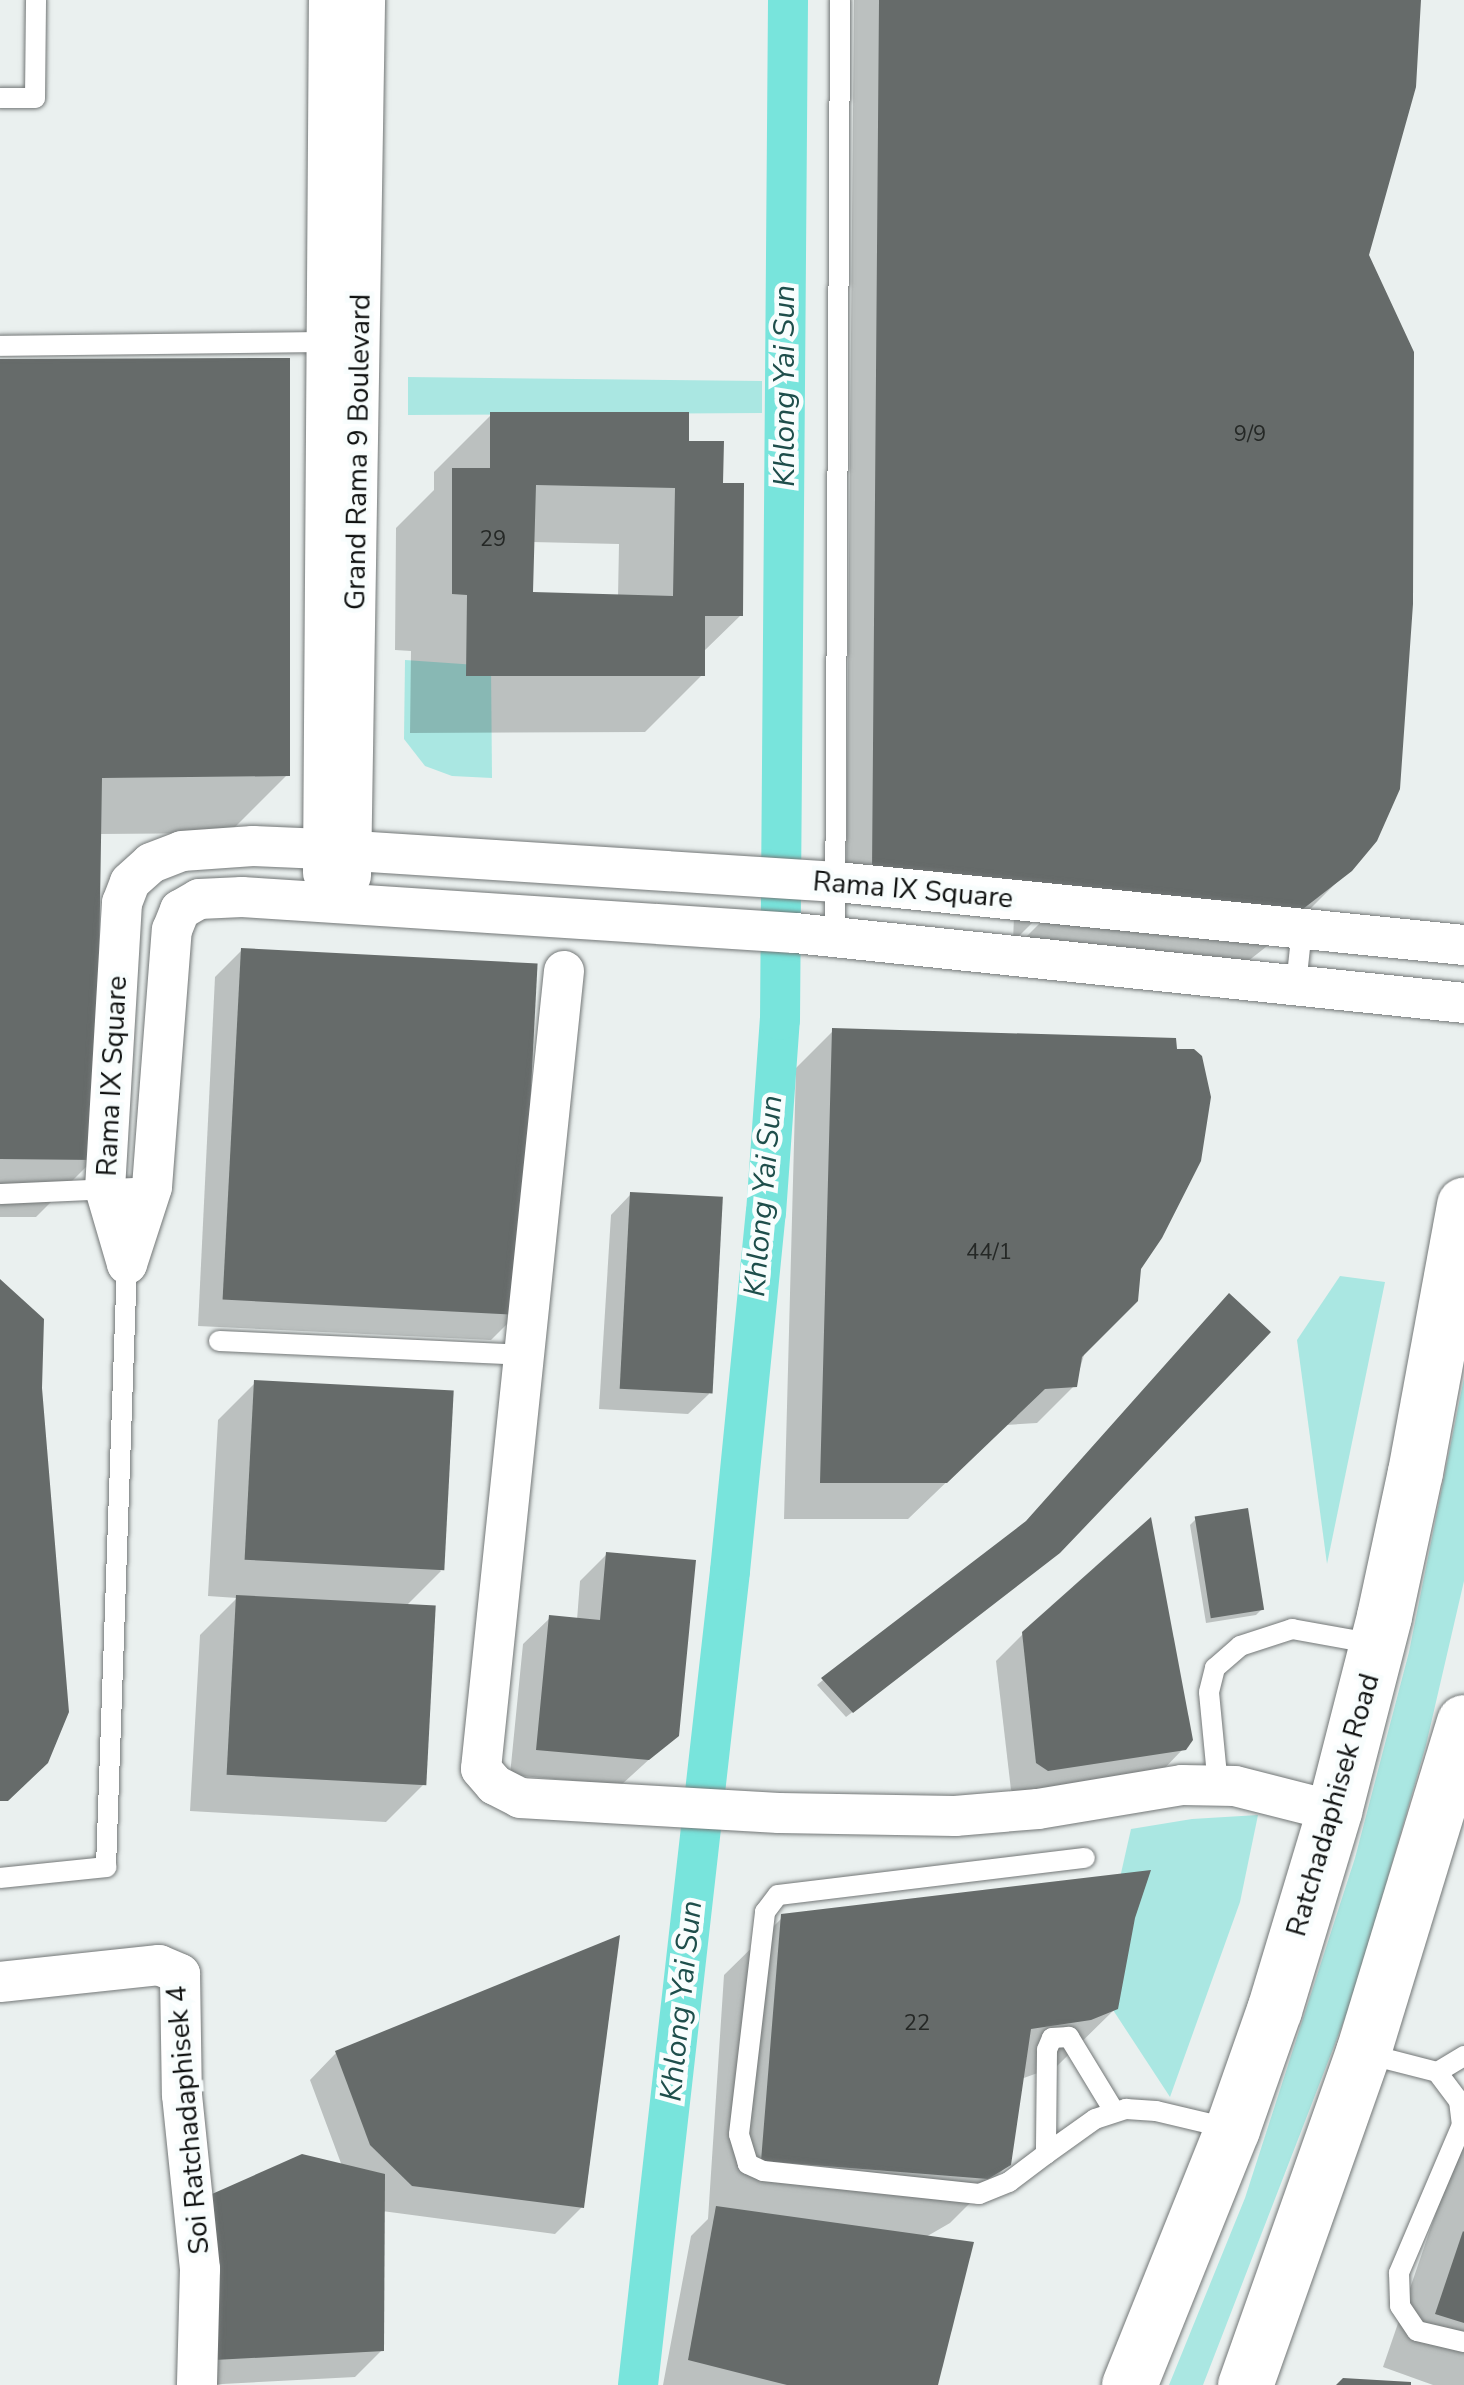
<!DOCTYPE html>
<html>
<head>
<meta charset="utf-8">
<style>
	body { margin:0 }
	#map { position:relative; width:1464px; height:2385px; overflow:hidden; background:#eaf0ef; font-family:"Nunito Sans",sans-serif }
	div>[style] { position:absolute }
	.green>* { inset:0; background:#aae7e2 }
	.shadow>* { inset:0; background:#0003 }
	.canal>* { height:40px; margin:-20px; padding:0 20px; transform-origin:20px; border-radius:20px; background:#78e4dc }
	.building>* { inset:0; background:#666b6a; transform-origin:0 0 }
	.roads { filter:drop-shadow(0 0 2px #737777) drop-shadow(0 0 2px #737777) }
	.service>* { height:20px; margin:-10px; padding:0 10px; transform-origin:10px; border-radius:10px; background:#fff }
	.minor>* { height:40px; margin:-20px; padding:0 20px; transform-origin:20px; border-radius:20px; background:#fff }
	.primary>* { height:55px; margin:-27.5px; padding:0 27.5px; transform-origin:27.5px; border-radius:27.5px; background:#fff }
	span { translate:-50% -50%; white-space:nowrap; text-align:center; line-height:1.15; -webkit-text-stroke:9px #f8fdfd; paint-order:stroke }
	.number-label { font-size:22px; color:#252826 }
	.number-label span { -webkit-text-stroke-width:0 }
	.street-label { font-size:28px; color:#0f1110 }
	.water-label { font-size:30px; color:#1e4e4b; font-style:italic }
</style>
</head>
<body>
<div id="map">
	<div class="green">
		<div style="clip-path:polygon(408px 377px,762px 381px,762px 413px,408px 415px)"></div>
		<div style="clip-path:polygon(405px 660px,491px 666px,492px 778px,452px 776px,425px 766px,404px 739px)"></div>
		<div style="clip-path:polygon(1340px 1276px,1385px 1282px,1327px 1564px,1297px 1340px)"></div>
		<div style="clip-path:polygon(1464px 1378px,1464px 1581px,1426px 1745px,1355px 1992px,1203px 2385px,1169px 2385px,1245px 2198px,1355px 1858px,1409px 1652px)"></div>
		<div style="clip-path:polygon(1258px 1815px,1240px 1902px,1170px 2097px,1096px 1984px,1131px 1829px,1192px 1819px)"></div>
	</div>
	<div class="shadow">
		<div style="clip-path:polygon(854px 0,1418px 0,1366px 255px,1350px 869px,1295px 924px,1243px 965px,1016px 947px,1077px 886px,1073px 882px,1013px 942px,1014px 916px,846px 897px)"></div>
		<div style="clip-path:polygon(0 361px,287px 775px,229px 833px,99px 834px,94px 1159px,36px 1217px,0 1217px)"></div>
		<div style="clip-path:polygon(evenodd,491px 415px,721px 485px,741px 615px,702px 653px,702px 675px,645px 732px,410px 733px,411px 651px,395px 650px,396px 528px,434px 490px,434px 472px,491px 415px,532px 542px,619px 544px,618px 597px,531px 595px,532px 542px)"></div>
		<div style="clip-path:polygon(242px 950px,518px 1313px,491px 1340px,198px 1326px,215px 977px)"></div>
		<div style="clip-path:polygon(833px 1031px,1175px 1051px,1075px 1385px,1037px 1423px,1006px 1425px,908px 1519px,784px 1519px,796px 1068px)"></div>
		<div style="clip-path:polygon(631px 1194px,709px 1394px,688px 1414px,599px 1409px,611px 1215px)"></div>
		<div style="clip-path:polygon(255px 1383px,441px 1571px,404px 1608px,423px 1785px,386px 1822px,190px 1811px,200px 1635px,237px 1598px,208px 1596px,218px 1420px)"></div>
		<div style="clip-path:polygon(1196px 1519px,1262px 1609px,1256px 1615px,1206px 1623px,1190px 1525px)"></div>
		<div style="clip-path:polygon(607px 1554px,676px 1735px,621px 1785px,510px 1775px,523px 1644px,550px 1618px,577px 1620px,580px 1581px)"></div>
		<div style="clip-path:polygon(1050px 1558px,846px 1717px,817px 1685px,823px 1680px)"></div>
		<div style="clip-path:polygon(1023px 1634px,1184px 1748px,1157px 1776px,1021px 1797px,1011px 1790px,996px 1661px)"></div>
		<div style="clip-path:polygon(783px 1917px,1132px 1917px,1116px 2008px,1057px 2066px,1021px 2079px,1009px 2164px,950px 2223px,924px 2238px,936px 2385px,663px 2385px,691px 2236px,708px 2219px,724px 1975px)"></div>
		<div style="clip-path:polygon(336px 2053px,582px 2207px,555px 2234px,382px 2211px,382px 2350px,355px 2377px,203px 2385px,302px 2157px,342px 2166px,310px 2080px)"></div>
		<div style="clip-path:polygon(1464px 2131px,1464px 2385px,1433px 2385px,1383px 2367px)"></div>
	</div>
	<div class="canal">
		<div style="left:638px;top:2385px;width:819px;rotate:-83.55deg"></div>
		<div style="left:730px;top:1571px;width:360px;rotate:-84.3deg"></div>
		<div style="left:766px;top:1213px;width:194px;rotate:-85.9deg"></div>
		<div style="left:780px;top:1020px;width:1020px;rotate:-89.55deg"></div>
	</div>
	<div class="building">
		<div style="clip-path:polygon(879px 0,1421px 0,1416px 87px,1369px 255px,1414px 352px,1413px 604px,1400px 789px,1377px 841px,1352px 871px,1299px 912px,872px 871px)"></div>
		<div style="clip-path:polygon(290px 358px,290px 776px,102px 778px,96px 1160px,0 1159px,0 359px)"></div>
		<div style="clip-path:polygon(evenodd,490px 412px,689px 412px,689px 441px,724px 441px,723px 483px,744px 483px,743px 616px,705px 616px,705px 676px,466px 676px,467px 595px,452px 594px,452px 468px,490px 468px,490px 412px,536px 485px,675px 488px,673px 596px,533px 592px,536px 485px)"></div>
		<div style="left:241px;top:948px;width:297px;height:352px;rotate:3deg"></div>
		<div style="clip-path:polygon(832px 1028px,1176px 1038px,1177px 1049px,1194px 1049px,1202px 1056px,1211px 1097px,1201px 1161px,1162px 1238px,1141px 1269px,1138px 1301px,1082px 1357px,1077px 1387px,1045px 1389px,947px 1483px,820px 1483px)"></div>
		<div style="left:630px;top:1192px;width:93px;height:197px;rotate:3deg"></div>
		<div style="clip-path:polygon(0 1279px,44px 1319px,42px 1388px,69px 1712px,48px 1763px,8px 1801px,0 1801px)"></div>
		<div style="clip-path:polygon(1229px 1293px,1271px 1332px,1060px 1553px,853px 1713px,821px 1678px,1026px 1521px)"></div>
		<div style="left:254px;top:1380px;width:200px;height:180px;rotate:3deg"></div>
		<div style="left:1248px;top:1508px;width:103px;height:54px;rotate:81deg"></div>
		<div style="clip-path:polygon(1151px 1517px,1193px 1740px,1186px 1750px,1048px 1771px,1036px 1763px,1022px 1632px)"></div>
		<div style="clip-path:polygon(606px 1552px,696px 1560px,679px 1736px,649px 1760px,536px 1750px,549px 1615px,600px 1620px)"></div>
		<div style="left:236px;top:1595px;width:200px;height:180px;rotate:3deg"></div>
		<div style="clip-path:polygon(1151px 1870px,1135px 1918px,1118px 2009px,1091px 2020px,1031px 2029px,1011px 2165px,988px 2179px,761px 2161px,781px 1914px)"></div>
		<div style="clip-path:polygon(620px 1935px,584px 2208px,412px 2186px,370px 2145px,335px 2051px)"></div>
		<div style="clip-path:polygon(302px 2154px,385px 2174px,384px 2351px,214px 2360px,212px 2194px)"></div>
		<div style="clip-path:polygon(716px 2206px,974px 2242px,938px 2385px,787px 2385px,688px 2360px)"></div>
		<div style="clip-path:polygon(1463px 2231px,1464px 2232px,1464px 2323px,1435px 2314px)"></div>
		<div style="clip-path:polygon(1343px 2378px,1411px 2382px,1411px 2385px,1336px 2385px)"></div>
	</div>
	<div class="roads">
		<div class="service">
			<div style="left:0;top:98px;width:35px"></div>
			<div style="left:35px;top:98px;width:98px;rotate:-89.4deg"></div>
			<div style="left:0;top:346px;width:333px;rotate:-0.7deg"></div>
			<div style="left:835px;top:937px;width:937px;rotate:-89.69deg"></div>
			<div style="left:1296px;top:985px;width:56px;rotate:-83.9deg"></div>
			<div style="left:0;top:1194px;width:152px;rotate:-2.6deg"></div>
			<div style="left:219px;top:1341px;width:304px;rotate:2.6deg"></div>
			<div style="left:1218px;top:1786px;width:94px;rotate:-95.5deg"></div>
			<div style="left:1209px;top:1692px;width:25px;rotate:-76deg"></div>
			<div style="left:1215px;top:1668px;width:33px;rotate:-41deg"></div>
			<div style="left:1240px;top:1646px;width:55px;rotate:-18.1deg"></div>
			<div style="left:1292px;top:1629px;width:84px;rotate:10.2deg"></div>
			<div style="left:0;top:1878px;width:107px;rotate:-5.9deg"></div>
			<div style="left:106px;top:1867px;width:603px;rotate:-88.01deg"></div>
			<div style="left:1367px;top:2054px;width:72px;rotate:14.4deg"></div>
			<div style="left:1464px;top:2056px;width:31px;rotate:149deg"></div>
			<div style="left:1437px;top:2072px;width:36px;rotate:53deg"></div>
			<div style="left:1459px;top:2101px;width:24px;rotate:83deg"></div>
			<div style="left:1462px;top:2125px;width:161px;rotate:113.1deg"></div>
			<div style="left:1399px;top:2273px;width:33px;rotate:88deg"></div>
			<div style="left:1400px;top:2306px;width:30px;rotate:56deg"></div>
			<div style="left:1417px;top:2331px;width:48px;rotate:13.2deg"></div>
			<div style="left:1114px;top:2111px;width:87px;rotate:-121.3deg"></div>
			<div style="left:1069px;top:2037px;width:17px;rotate:177deg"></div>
			<div style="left:1052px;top:2038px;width:13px;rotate:113deg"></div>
			<div style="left:1047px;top:2050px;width:104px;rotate:90.6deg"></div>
			<div style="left:1046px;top:2154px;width:60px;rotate:-35.5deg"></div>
			<div style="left:1095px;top:2119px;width:33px;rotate:-18deg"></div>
			<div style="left:1126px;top:2109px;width:30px;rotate:4deg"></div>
			<div style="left:1156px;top:2111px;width:78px;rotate:13.3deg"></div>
			<div style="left:1046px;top:2154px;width:46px;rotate:142.9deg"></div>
			<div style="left:1009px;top:2182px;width:32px;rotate:158deg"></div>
			<div style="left:979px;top:2194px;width:217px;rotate:-173.9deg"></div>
			<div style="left:763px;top:2171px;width:17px;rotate:-155deg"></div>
			<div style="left:748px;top:2164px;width:31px;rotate:-107deg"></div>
			<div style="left:739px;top:2134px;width:224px;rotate:-83.3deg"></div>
			<div style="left:765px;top:1912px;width:21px;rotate:-53deg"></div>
			<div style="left:778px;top:1895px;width:309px;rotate:-6.9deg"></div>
		</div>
		<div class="minor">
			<div style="left:323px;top:873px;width:873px;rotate:-89.61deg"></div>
			<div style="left:351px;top:876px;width:876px;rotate:-89.08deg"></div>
			<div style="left:564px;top:971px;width:802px;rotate:95.94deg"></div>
			<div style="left:481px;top:1769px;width:21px;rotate:49deg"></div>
			<div style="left:495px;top:1785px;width:28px;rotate:27deg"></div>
			<div style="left:520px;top:1798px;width:259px;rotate:3.3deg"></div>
			<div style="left:779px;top:1813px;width:176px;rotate:1deg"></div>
			<div style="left:955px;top:1816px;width:83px;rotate:-4.8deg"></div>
			<div style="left:1038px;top:1809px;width:146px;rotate:-9.5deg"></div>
			<div style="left:1182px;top:1785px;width:53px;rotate:1.1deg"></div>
			<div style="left:1235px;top:1786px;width:102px;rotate:14.2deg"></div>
			<div style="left:127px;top:1264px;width:78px;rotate:-106.3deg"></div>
			<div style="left:105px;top:1189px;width:287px;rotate:-86.6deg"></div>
			<div style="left:122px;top:903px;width:22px;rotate:-69deg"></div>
			<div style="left:130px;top:882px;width:28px;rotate:-42deg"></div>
			<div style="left:151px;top:863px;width:33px;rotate:-21deg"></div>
			<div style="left:182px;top:851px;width:71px;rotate:-4deg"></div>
			<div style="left:253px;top:846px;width:70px;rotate:2.5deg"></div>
			<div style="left:323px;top:849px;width:515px;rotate:3.67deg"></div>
			<div style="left:837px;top:882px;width:630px;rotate:5.74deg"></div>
			<div style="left:127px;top:1264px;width:81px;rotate:-72deg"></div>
			<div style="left:152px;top:1187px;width:258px;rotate:-85.6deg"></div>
			<div style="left:172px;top:930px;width:22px;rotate:-68deg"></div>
			<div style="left:180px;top:910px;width:22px;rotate:-30deg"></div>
			<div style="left:199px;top:899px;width:43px;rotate:-2.7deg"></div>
			<div style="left:242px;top:897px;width:554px;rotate:3.72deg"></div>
			<div style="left:795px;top:933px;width:673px;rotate:5.97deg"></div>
			<div style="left:0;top:1982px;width:160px;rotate:-6.1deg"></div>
			<div style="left:159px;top:1965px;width:23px;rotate:23deg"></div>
			<div style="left:180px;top:1974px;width:121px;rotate:89.1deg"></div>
			<div style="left:182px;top:2095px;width:175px;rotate:84.1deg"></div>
			<div style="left:200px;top:2269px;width:116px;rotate:91.5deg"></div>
		</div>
		<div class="primary">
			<div style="left:1129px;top:2385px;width:276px;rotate:-68.1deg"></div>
			<div style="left:1232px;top:2129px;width:126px;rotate:-70.6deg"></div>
			<div style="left:1274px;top:2010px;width:208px;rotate:-73.2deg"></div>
			<div style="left:1334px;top:1811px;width:201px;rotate:-75.6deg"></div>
			<div style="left:1384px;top:1616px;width:147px;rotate:-77.9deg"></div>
			<div style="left:1415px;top:1472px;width:272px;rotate:-79.6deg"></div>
			<div style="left:1245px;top:2385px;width:353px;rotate:-70.5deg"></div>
			<div style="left:1363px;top:2052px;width:345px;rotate:-73deg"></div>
		</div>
	</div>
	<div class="number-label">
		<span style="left:1250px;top:435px">9/9</span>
		<span style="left:493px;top:540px">29</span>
		<span style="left:989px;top:1253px">44/1</span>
		<span style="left:917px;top:2024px">22</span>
	</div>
	<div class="street-label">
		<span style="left:358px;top:452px;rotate:-89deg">Grand Rama 9 Boulevard</span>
		<span style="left:913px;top:890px;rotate:5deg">Rama IX Square</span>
		<span style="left:112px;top:1076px;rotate:-87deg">Rama IX Square</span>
		<span style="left:1333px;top:1805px;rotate:-74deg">Ratchadaphisek Road</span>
		<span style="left:188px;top:2120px;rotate:-95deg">Soi Ratchadaphisek 4</span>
	</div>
	<div class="water-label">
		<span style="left:785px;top:386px;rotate:-90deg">Khlong Yai Sun</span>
		<span style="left:764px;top:1196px;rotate:-85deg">Khlong Yai Sun</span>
		<span style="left:682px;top:2001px;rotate:-84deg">Khlong Yai Sun</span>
	</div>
</div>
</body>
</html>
